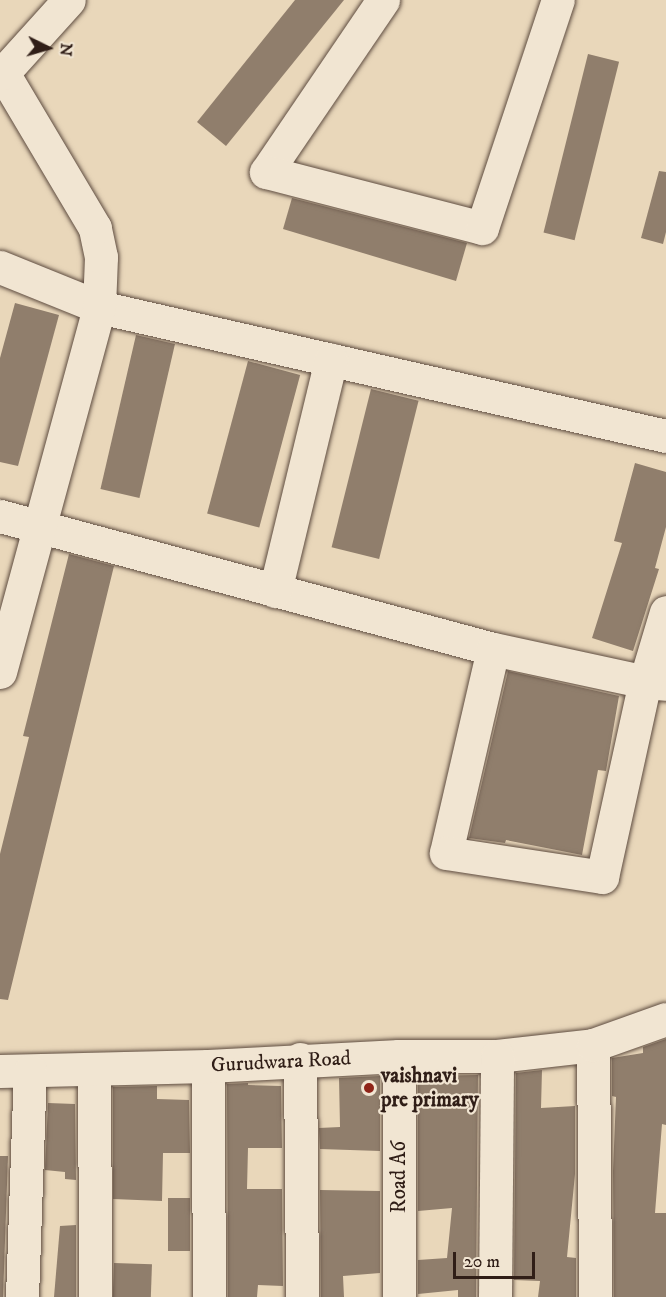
<!DOCTYPE html>
<html>
<head>
<meta charset="utf-8">
<style>
	body { margin:0 }
	#map { position:relative; width:666px; height:1297px; overflow:hidden; background:#e9d7ba; font-family:"IM FELL DW Pica",serif }
	div>[style] { position:absolute }
	.building>* { inset:0; background:#907e6c; transform-origin:0 0 }
	.roads { filter:drop-shadow(0 0 2px #5e4c40) drop-shadow(0 0 2px #5e4c40) }
	.minor>* { height:33px; margin:-16.5px; padding:0 16.5px; transform-origin:16.5px; border-radius:16.5px; background:#f1e5d2 }
	.dots>* { width:16px; height:16px; translate:-50% -50%; box-sizing:border-box; border:3px solid #f1e5d2; border-radius:50% }
	span { translate:-50% -50%; white-space:nowrap; text-align:center; line-height:1.15; -webkit-text-stroke:4.5px #f1e5d2; paint-order:stroke }
	.street-label { font-size:21px; color:#301e17 }
	.poi-label { font-size:21px; color:#301e17; font-weight:700 }
	.left { translate:0 -50%; text-align:left }
	.north { position:absolute; left:18px; top:18px; width:60px; height:60px; -webkit-text-stroke:4px #f1e5d2; paint-order:stroke; rotate:95deg; font-size:16px; font-weight:700; line-height:24px; text-align:center; color:#301e17 }
	.north::after { content:''; display:block; margin:auto; width:21px; height:27px; background:#301e17; clip-path:polygon(50% 0,100% 100%,50% 72%,0 100%) }
	.scale { position:absolute; left:453px; top:1252px; width:82px; height:27px; box-sizing:border-box; border:3px solid #301e17; border-top:0; padding-left:8px; font-size:18px; line-height:21px; white-space:nowrap; color:#301e17; -webkit-text-stroke:4px #f1e5d2; paint-order:stroke }
</style>
</head>
<body>
<div id="map">
	<div class="building">
		<div style="clip-path:polygon(295px 0,344px 0,226px 146px,197px 122px)"></div>
		<div style="left:588px;top:54px;width:32px;height:184px;rotate:14deg"></div>
		<div style="clip-path:polygon(659px 171px,666px 172px,666px 232px,663px 244px,641px 238px)"></div>
		<div style="clip-path:polygon(292px 198px,467px 243px,456px 281px,283px 229px)"></div>
		<div style="clip-path:polygon(15px 303px,59px 315px,18px 466px,0 462px,0 358px)"></div>
		<div style="left:136px;top:335px;width:40px;height:158px;rotate:13deg"></div>
		<div style="left:248px;top:361px;width:54px;height:158px;rotate:15deg"></div>
		<div style="left:371px;top:389px;width:49px;height:163px;rotate:14deg"></div>
		<div style="clip-path:polygon(635px 463px,666px 472px,666px 527px,655px 568px,659px 569px,633px 651px,592px 638px,622px 543px,614px 541px)"></div>
		<div style="clip-path:polygon(69px 554px,114px 566px,8px 1000px,0 999px,0 854px,29px 737px,23px 736px)"></div>
		<div style="clip-path:polygon(508px 671px,619px 696px,606px 771px,598px 770px,582px 855px,506px 840px,505px 843px,469px 838px)"></div>
		<div style="clip-path:polygon(666px 1039px,666px 1125px,662px 1124px,655px 1213px,666px 1213px,666px 1297px,614px 1297px,613px 1171px,616px 1097px,612px 1096px,612px 1058px,643px 1053px,643px 1047px)"></div>
		<div style="clip-path:polygon(542px 1070px,541px 1108px,575px 1106px,575px 1174px,567px 1257px,576px 1258px,576px 1297px,538px 1297px,540px 1281px,514px 1280px,516px 1073px)"></div>
		<div style="clip-path:polygon(478px 1075px,476px 1297px,458px 1297px,458px 1290px,418px 1294px,418px 1260px,447px 1258px,452px 1208px,418px 1211px,418px 1076px)"></div>
		<div style="clip-path:polygon(380px 1076px,380px 1151px,320px 1149px,319px 1128px,340px 1127px,339px 1078px)"></div>
		<div style="clip-path:polygon(248px 1083px,248px 1085px,281px 1086px,282px 1148px,248px 1148px,247px 1189px,282px 1189px,283px 1286px,258px 1285px,257px 1297px,228px 1297px,227px 1084px)"></div>
		<div style="clip-path:polygon(157px 1086px,157px 1099px,189px 1100px,190px 1153px,163px 1153px,162px 1201px,113px 1199px,113px 1087px)"></div>
		<div style="clip-path:polygon(48px 1103px,75px 1104px,76px 1180px,65px 1179px,65px 1172px,45px 1170px)"></div>
		<div style="clip-path:polygon(0 1156px,8px 1156px,3px 1297px,0 1297px)"></div>
		<div style="clip-path:polygon(320px 1190px,380px 1191px,380px 1273px,343px 1276px,344px 1297px,321px 1297px)"></div>
		<div style="left:168px;top:1198px;width:22px;height:53px"></div>
		<div style="clip-path:polygon(76px 1225px,76px 1297px,54px 1297px,60px 1226px)"></div>
		<div style="left:114px;top:1263px;width:38px;height:34px;rotate:2deg"></div>
	</div>
	<div class="roads">
		<div class="minor">
			<div style="left:383px;top:0;width:208px;rotate:124.2deg"></div>
			<div style="left:266px;top:172px;width:223px;rotate:14.5deg"></div>
			<div style="left:482px;top:228px;width:240px;rotate:-71.6deg"></div>
			<div style="left:0;top:267px;width:107px;rotate:22deg"></div>
			<div style="left:99px;top:307px;width:581px;rotate:12.82deg"></div>
			<div style="left:0;top:516px;width:511px;rotate:15.1deg"></div>
			<div style="left:493px;top:649px;width:156px;rotate:12.2deg"></div>
			<div style="left:645px;top:682px;width:21px;rotate:5deg"></div>
			<div style="left:275px;top:591px;width:238px;rotate:-76.4deg"></div>
			<div style="left:493px;top:649px;width:209px;rotate:103deg"></div>
			<div style="left:446px;top:853px;width:158px;rotate:8.7deg"></div>
			<div style="left:602px;top:877px;width:200px;rotate:-77.6deg"></div>
			<div style="left:645px;top:682px;width:73px;rotate:-73.3deg"></div>
			<div style="left:0;top:672px;width:378px;rotate:-74.8deg"></div>
			<div style="left:99px;top:307px;width:50px;rotate:-87.7deg"></div>
			<div style="left:101px;top:257px;width:30px;rotate:-102deg"></div>
			<div style="left:95px;top:228px;width:180px;rotate:-120.7deg"></div>
			<div style="left:3px;top:73px;width:98px;rotate:-47.9deg"></div>
			<div style="left:593px;top:1045px;width:252px;rotate:89.5deg"></div>
			<div style="left:300px;top:1059px;width:238px;rotate:89.5deg"></div>
			<div style="left:208px;top:1066px;width:231px;rotate:89.8deg"></div>
			<div style="left:94px;top:1069px;width:228px;rotate:89.7deg"></div>
			<div style="left:0;top:1071px;width:208px;rotate:-1.4deg"></div>
			<div style="left:208px;top:1066px;width:191px;rotate:-3deg"></div>
			<div style="left:399px;top:1056px;width:98px"></div>
			<div style="left:497px;top:1056px;width:97px;rotate:-6.5deg"></div>
			<div style="left:593px;top:1045px;width:77px;rotate:-19.6deg"></div>
			<div style="left:22px;top:1297px;width:226px;rotate:-88deg"></div>
			<div style="left:399px;top:1297px;width:241px;rotate:-90deg"></div>
			<div style="left:495px;top:1297px;width:241px;rotate:-89.5deg"></div>
		</div>
	</div>
	<div class="dots">
		<div style="left:369px;top:1088px;background:#8f2418"></div>
	</div>
	<div class="street-label">
		<span style="left:281px;top:1062px;rotate:-3deg">Gurudwara Road</span>
		<span style="left:399px;top:1177px;rotate:-90deg">Road A6</span>
	</div>
	<div class="poi-label">
		<span class="left" style="left:381px;top:1088px">vaishnavi<br>pre primary</span>
	</div>
	<div class="north">N</div>
	<div class="scale">20 m</div>
</div>
</body>
</html>
